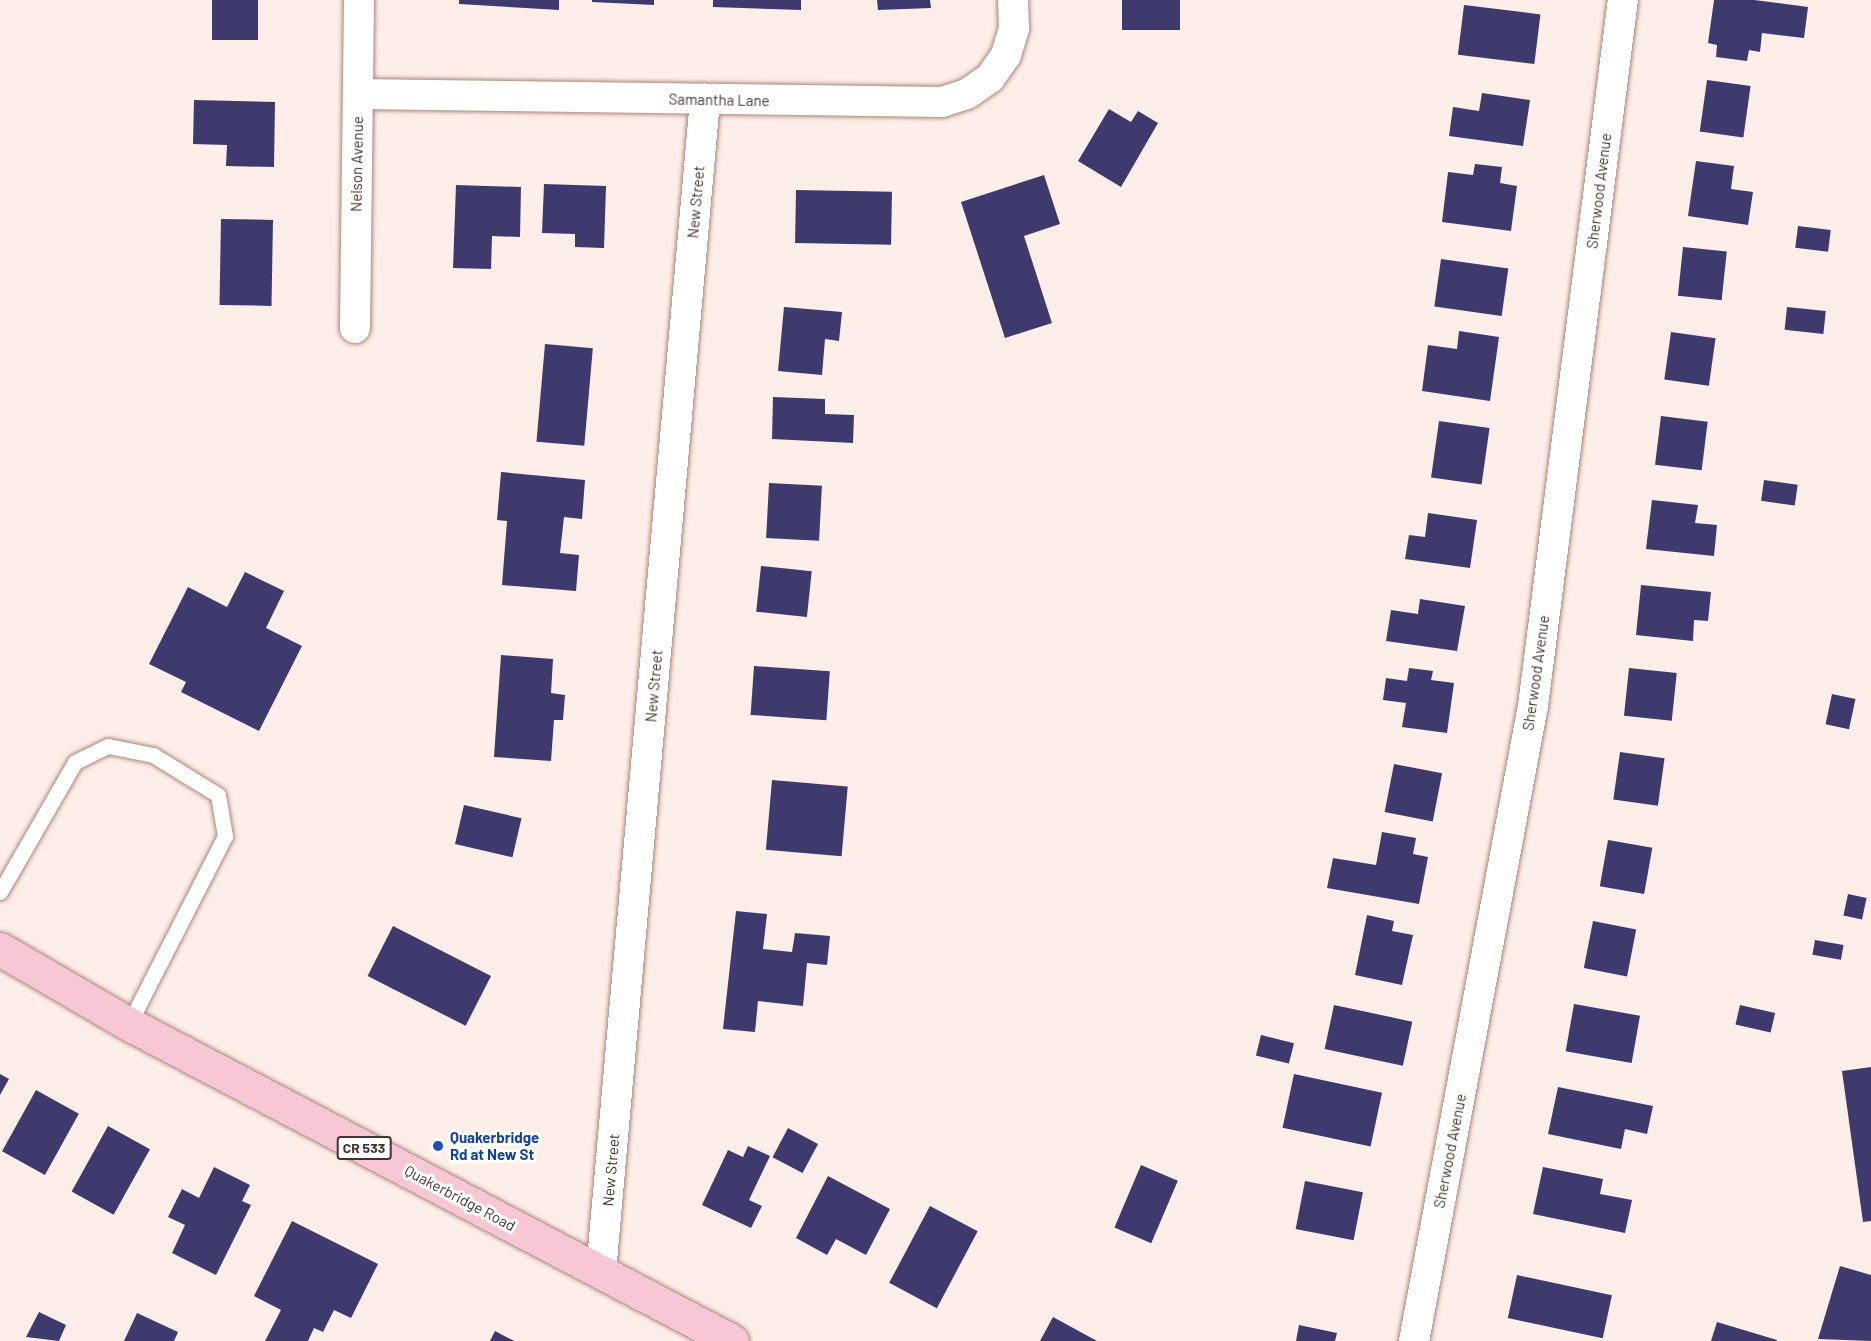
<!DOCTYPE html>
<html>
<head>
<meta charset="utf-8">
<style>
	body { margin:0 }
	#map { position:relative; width:1871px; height:1341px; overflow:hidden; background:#feeee9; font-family:Barlow,sans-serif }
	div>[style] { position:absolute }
	.building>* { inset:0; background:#3e3a6e; transform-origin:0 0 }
	.roads { filter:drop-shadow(0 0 2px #a9867a) drop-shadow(0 0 2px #a9867a) }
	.lane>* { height:15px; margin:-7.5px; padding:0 7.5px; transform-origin:7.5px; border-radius:7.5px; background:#fff }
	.street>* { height:30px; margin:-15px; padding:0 15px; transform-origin:15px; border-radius:15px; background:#fff }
	.primary>* { height:33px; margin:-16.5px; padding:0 16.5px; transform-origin:16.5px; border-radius:16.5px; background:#f8c7d5 }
	.dots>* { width:16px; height:16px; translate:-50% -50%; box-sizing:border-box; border:3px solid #fff; border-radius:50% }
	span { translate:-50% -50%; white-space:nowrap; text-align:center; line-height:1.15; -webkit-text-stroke:6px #fff; paint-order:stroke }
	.shield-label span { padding:2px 4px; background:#fff; border:2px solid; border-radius:4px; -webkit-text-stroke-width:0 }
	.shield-label { font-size:14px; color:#42332e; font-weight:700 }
	.street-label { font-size:15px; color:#42332e }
	.transit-label { font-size:15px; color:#164399; font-weight:700 }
	.left { translate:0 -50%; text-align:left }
</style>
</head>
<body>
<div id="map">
	<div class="building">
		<div style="left:212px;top:0;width:46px;height:40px"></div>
		<div style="clip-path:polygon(459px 0,559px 0,559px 10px,459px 4px)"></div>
		<div style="clip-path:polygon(592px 0,654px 0,654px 5px,592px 2px)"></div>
		<div style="clip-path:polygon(713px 0,801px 0,801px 10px,713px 7px)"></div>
		<div style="clip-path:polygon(877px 0,930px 0,931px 8px,878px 10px)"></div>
		<div style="left:1122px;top:0;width:58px;height:30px"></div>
		<div style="clip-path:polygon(1714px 0,1754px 0,1808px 7px,1804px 38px,1762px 33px,1760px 52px,1749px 50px,1747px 61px,1716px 57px,1717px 45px,1708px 43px)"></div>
		<div style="left:1464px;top:5px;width:77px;height:50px;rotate:7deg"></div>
		<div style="left:1707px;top:80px;width:44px;height:52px;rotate:8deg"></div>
		<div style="clip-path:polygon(1482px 93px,1530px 100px,1523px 146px,1449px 136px,1453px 107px,1479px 111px)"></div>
		<div style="clip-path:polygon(194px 100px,275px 102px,274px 167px,226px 166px,227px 145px,193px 144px)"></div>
		<div style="clip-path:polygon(1109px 109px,1131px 122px,1138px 111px,1158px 123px,1121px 187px,1078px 161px)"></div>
		<div style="clip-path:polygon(1696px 161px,1734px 166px,1731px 189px,1753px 192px,1748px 225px,1688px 216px)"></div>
		<div style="clip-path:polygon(1475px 164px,1502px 167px,1500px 183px,1517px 186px,1511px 231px,1442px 222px,1448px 172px,1473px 175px)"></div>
		<div style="clip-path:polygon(1044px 175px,1060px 224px,1024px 236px,1052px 323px,1005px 338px,961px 202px)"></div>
		<div style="clip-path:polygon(544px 184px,606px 186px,604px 248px,575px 247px,575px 234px,542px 233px)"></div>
		<div style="clip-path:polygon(456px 185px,521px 187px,520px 237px,492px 236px,491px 269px,453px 268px)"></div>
		<div style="left:796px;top:190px;width:96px;height:53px;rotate:1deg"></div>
		<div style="left:221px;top:219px;width:52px;height:86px;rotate:1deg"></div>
		<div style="left:1798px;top:226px;width:33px;height:22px;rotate:7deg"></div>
		<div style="left:1683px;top:247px;width:44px;height:49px;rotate:6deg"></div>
		<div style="left:1441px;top:259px;width:68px;height:48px;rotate:8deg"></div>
		<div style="clip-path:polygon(784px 307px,842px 312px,839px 341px,825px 339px,822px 375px,778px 371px)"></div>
		<div style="left:1787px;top:307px;width:39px;height:23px;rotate:6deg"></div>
		<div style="clip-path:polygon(1459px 331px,1499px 337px,1490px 401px,1422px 391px,1428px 345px,1457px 349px)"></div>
		<div style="left:1671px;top:332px;width:45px;height:48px;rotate:8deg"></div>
		<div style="left:545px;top:344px;width:48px;height:98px;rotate:5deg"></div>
		<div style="clip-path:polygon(773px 397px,825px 399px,825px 414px,854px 415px,853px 443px,772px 439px)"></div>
		<div style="left:1661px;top:416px;width:47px;height:49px;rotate:7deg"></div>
		<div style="left:1439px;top:421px;width:51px;height:57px;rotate:8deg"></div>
		<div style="clip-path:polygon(501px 472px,585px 480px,582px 519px,564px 517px,560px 553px,579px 555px,576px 591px,502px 585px,507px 521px,497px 520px)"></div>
		<div style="left:1764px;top:480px;width:34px;height:21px;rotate:8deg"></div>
		<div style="left:769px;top:483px;width:53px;height:55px;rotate:3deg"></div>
		<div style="clip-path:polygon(1652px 500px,1698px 505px,1695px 523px,1717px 525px,1714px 556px,1646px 549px)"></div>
		<div style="clip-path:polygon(1428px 513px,1477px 520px,1470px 568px,1405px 559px,1409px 535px,1425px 537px)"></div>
		<div style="left:761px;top:566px;width:51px;height:46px;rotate:6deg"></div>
		<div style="clip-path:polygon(245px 572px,284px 591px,266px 628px,302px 646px,259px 731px,181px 692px,186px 682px,149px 664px,188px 587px,227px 607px)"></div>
		<div style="clip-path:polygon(1641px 585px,1711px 592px,1708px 621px,1694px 620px,1693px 641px,1636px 635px)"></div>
		<div style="clip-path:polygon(1420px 599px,1465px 606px,1457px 651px,1386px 641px,1391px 610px,1418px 614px)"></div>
		<div style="clip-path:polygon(501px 655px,553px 659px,551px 693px,565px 695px,563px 720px,554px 720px,551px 761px,494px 757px)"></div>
		<div style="left:754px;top:666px;width:76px;height:49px;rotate:4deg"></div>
		<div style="clip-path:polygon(1409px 668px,1433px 671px,1431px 680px,1454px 683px,1447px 733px,1402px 727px,1406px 703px,1383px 700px,1386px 678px,1407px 681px)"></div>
		<div style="left:1629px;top:668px;width:48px;height:48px;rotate:6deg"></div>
		<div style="left:1832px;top:694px;width:24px;height:31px;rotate:12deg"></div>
		<div style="left:1620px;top:752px;width:45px;height:48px;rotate:8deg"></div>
		<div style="left:1394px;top:764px;width:49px;height:49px;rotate:11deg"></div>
		<div style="left:772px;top:780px;width:76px;height:70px;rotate:5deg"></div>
		<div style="left:464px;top:805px;width:59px;height:40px;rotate:13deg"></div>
		<div style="clip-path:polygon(1382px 832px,1416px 838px,1413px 854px,1428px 857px,1419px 904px,1327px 888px,1333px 858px,1376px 865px)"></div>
		<div style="left:1608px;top:840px;width:45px;height:47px;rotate:10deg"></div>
		<div style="left:1848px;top:894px;width:19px;height:22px;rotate:12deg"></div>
		<div style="clip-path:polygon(736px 911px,767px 914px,763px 949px,792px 952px,795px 933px,830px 936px,827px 965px,807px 963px,803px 1006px,758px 1001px,755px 1032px,723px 1029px)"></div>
		<div style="clip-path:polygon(1367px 915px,1394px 921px,1392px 931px,1413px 935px,1402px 985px,1355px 975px)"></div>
		<div style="left:1593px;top:921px;width:44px;height:48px;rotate:11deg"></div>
		<div style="left:393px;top:926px;width:110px;height:56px;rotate:27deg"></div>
		<div style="left:1815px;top:940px;width:29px;height:15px;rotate:10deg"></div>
		<div style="left:1574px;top:1004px;width:67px;height:48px;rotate:10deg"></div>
		<div style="left:1334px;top:1005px;width:80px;height:45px;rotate:12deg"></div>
		<div style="left:1740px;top:1005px;width:36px;height:20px;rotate:13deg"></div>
		<div style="left:1261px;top:1035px;width:34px;height:21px;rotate:14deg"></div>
		<div style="clip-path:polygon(1871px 1067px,1871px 1221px,1863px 1222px,1842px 1071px)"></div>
		<div style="clip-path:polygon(0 1074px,9px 1079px,0 1095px)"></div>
		<div style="left:1294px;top:1074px;width:90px;height:55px;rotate:12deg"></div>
		<div style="clip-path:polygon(1558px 1087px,1653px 1106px,1647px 1134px,1625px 1129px,1621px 1149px,1548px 1134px)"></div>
		<div style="left:36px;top:1090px;width:49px;height:70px;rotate:29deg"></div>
		<div style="left:108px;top:1126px;width:48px;height:75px;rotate:29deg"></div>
		<div style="left:788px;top:1128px;width:34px;height:33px;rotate:28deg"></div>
		<div style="clip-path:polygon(748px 1146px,770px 1156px,749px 1200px,762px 1206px,751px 1228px,702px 1205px,728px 1150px,743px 1157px)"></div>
		<div style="left:1141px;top:1165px;width:40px;height:68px;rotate:23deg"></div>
		<div style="clip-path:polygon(214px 1167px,250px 1185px,242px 1201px,251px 1205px,216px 1275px,172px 1253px,185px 1225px,168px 1217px,182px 1189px,199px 1198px)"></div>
		<div style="clip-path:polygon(1543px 1167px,1603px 1179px,1600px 1194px,1632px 1200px,1625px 1233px,1533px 1214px)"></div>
		<div style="clip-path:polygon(828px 1176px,890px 1209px,866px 1255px,836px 1239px,827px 1255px,796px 1238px)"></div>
		<div style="left:1305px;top:1181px;width:59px;height:49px;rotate:11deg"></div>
		<div style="left:930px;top:1206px;width:54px;height:87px;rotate:28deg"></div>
		<div style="clip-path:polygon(292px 1221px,378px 1264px,351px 1318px,334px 1310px,323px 1332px,314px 1328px,308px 1341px,265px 1341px,281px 1310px,254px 1296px)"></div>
		<div style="clip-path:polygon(1840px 1266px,1871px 1275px,1871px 1341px,1818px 1339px)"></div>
		<div style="left:1517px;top:1275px;width:97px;height:44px;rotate:12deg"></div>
		<div style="clip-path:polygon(39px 1312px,66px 1325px,59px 1341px,26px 1337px)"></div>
		<div style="clip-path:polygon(137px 1313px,178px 1332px,174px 1341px,124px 1341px)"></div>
		<div style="clip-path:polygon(1053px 1317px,1097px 1341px,1040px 1341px)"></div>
		<div style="clip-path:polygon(1717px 1322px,1777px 1340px,1777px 1341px,1711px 1341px)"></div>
		<div style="clip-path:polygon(1299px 1325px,1337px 1333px,1335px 1341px,1296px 1341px)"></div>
		<div style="clip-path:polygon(495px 1331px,514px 1341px,490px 1341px)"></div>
	</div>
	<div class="roads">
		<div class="lane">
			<div style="left:0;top:892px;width:150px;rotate:-60deg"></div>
			<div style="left:75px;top:762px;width:37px;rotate:-26deg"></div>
			<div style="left:108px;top:746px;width:46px;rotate:11.3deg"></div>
			<div style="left:153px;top:755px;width:76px;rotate:31.6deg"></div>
			<div style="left:218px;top:795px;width:42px;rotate:80.3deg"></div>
			<div style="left:225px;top:836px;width:211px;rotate:117.1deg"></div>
		</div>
		<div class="street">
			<div style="left:358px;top:94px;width:584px;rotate:0.78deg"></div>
			<div style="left:942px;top:102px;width:26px;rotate:-18deg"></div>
			<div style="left:967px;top:94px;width:28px;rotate:-35deg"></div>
			<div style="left:990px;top:78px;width:28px;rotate:-55deg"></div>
			<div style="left:1006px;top:55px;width:28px;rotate:-73deg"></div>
			<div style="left:1014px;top:28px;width:28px;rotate:-92deg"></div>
			<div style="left:355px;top:328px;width:328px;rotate:-89.3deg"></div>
			<div style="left:601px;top:1272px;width:1178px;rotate:-84.93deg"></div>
			<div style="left:1414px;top:1341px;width:646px;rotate:-79.39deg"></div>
			<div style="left:1533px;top:706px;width:712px;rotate:-82.74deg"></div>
		</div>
		<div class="primary">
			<div style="left:0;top:949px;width:149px;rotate:30.2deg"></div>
			<div style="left:129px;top:1024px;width:681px;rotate:27.73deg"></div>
		</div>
	</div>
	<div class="dots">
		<div style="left:438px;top:1146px;background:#1a4fb4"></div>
	</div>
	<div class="shield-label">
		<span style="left:364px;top:1148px">CR 533</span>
	</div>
	<div class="street-label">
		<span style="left:719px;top:100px;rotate:1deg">Samantha Lane</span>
		<span style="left:357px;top:164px;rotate:-89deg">Nelson Avenue</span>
		<span style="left:1599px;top:191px;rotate:-83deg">Sherwood Avenue</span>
		<span style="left:696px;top:202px;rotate:-85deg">New Street</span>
		<span style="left:1536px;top:673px;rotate:-82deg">Sherwood Avenue</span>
		<span style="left:654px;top:686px;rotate:-85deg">New Street</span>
		<span style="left:1450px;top:1151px;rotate:-79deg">Sherwood Avenue</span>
		<span style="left:611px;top:1170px;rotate:-85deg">New Street</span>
		<span style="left:460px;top:1198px;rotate:28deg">Quakerbridge Road</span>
	</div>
	<div class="transit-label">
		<span class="left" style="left:450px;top:1146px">Quakerbridge<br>Rd at New St</span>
	</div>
</div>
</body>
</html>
